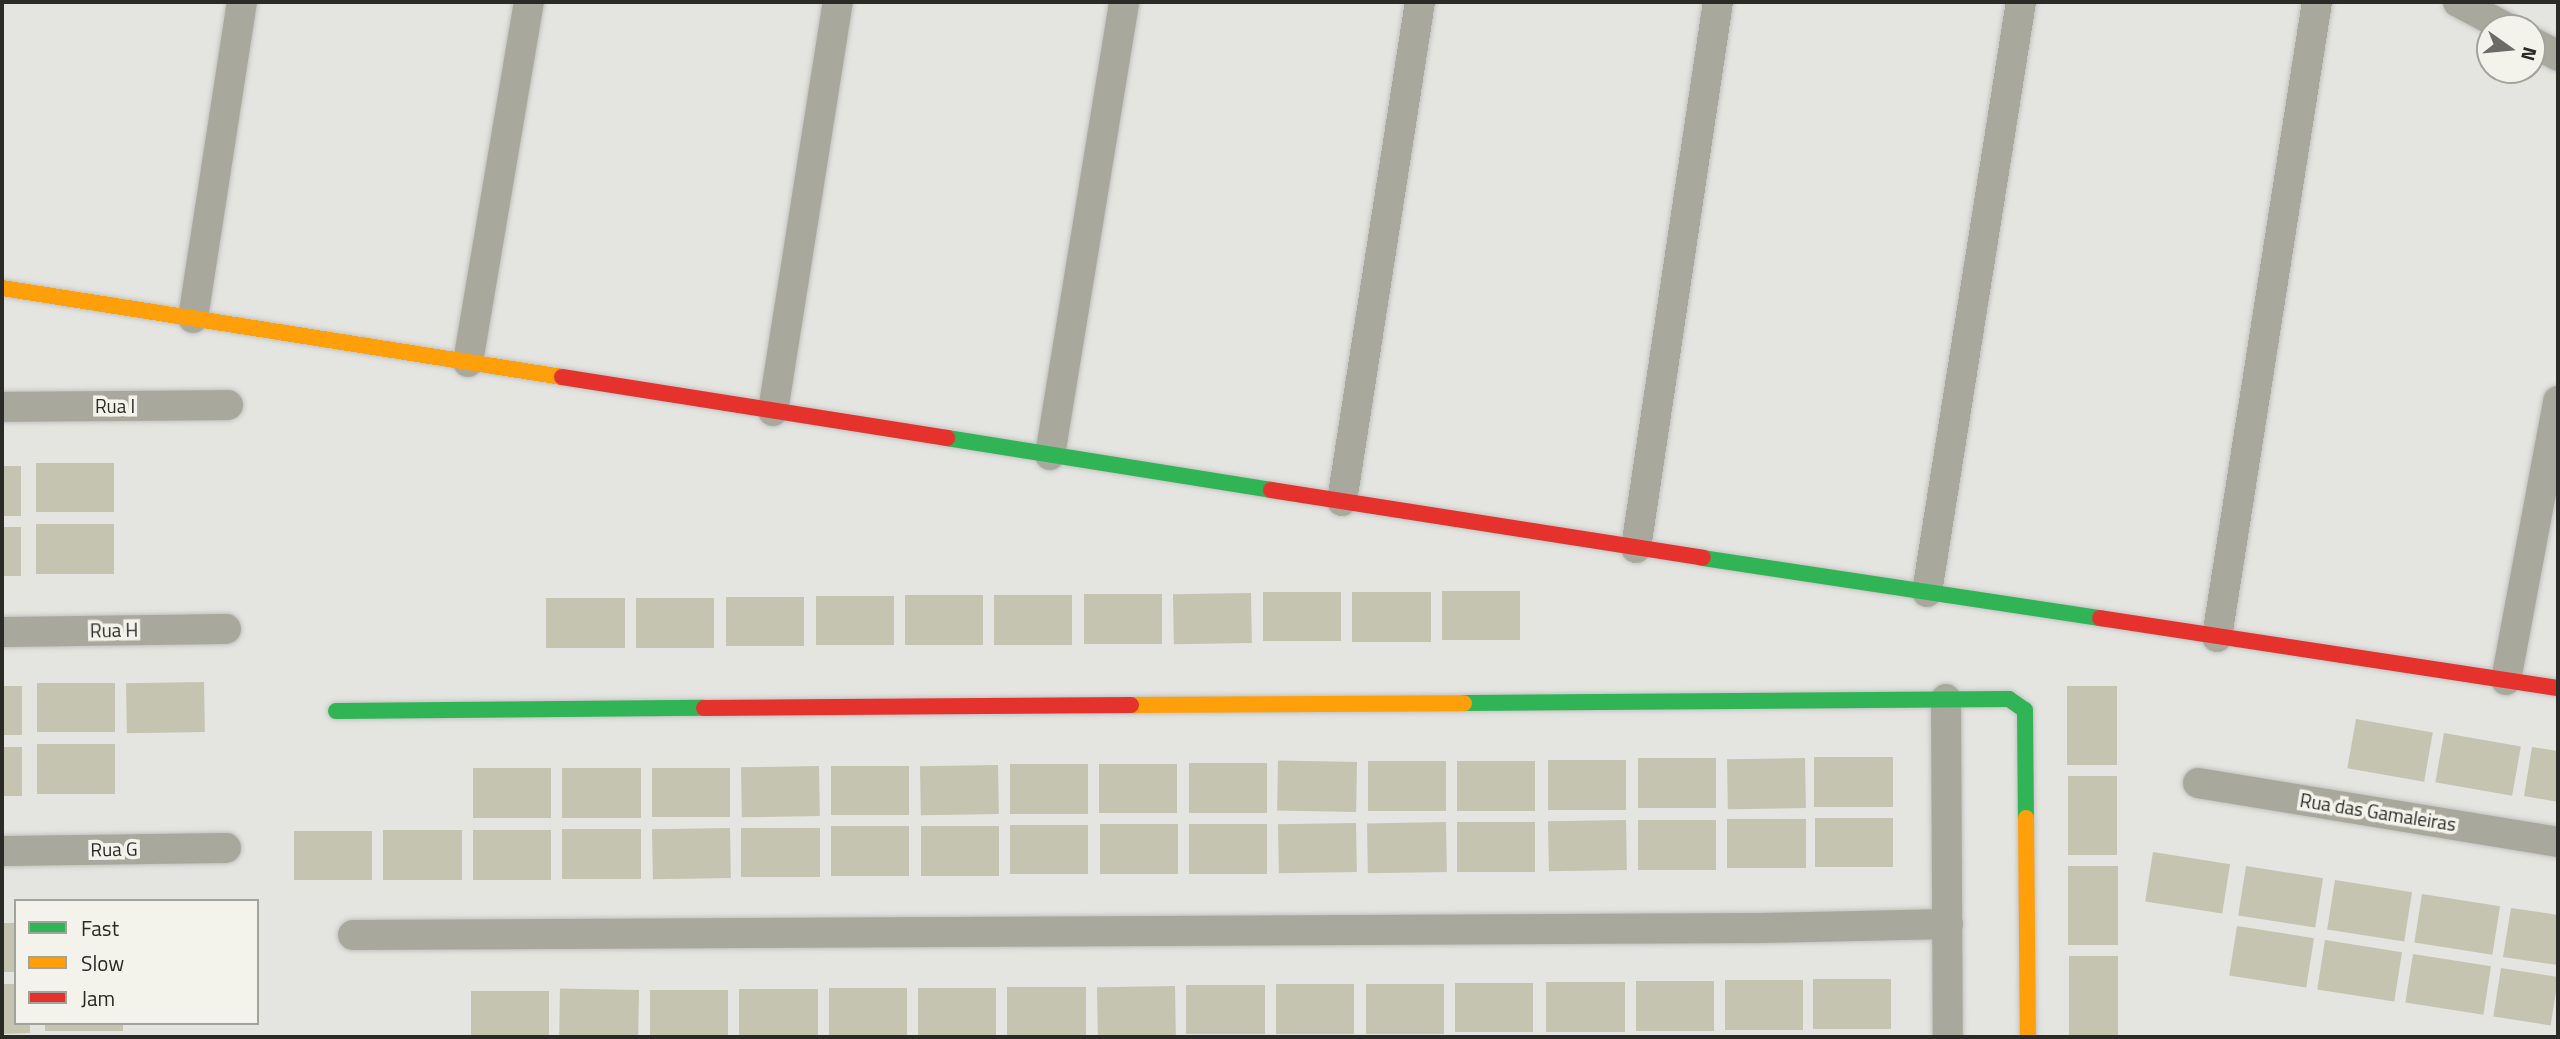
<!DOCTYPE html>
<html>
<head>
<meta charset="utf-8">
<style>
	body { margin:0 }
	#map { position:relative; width:2560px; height:1039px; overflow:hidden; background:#e4e4e0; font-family:"Titillium Web",sans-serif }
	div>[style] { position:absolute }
	.building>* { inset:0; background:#c5c4b0; transform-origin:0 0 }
	.roads { filter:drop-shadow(0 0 2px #c2c2c0) drop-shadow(0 0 2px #c2c2c0) }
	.street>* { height:30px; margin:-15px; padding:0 15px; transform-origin:15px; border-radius:15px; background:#a8a89c }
	.fast>* { height:16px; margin:-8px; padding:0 8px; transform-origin:8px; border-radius:8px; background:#30b455 }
	.slow>* { height:16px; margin:-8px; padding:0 8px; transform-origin:8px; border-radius:8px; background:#ff9f0a }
	.jam>* { height:16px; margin:-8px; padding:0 8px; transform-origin:8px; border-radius:8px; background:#e5322d }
	span { translate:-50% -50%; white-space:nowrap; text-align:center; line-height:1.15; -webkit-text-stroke:7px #f3f3eb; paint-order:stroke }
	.street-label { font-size:19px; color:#2a2a27 }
	.frame { position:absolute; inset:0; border:4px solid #2a2a27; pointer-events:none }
	.legend { position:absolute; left:14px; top:899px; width:245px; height:126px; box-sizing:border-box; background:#f3f3eb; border:2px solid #a3a39d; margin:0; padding:9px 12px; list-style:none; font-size:21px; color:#2a2a27 }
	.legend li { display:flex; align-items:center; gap:14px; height:35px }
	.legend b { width:35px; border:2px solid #a3a39d }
	.north { position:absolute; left:2476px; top:14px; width:70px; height:70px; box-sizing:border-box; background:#f3f3eb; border:2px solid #a3a39d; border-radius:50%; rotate:105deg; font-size:19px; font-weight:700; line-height:28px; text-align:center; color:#2a2a27 }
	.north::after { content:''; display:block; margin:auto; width:24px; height:32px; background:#6b6b68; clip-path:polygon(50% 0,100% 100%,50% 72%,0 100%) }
</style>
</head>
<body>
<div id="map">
	<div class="building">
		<div style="left:114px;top:463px;width:49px;height:78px;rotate:90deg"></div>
		<div style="left:2px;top:466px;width:19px;height:50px"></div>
		<div style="left:36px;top:524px;width:78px;height:50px"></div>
		<div style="left:2px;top:527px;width:19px;height:49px"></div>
		<div style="left:1520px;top:591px;width:49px;height:78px;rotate:90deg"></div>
		<div style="left:1341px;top:592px;width:49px;height:78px;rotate:90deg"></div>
		<div style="left:1352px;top:592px;width:79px;height:50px"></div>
		<div style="left:1251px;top:593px;width:50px;height:78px;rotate:89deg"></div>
		<div style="left:1084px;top:594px;width:78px;height:50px"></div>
		<div style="left:983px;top:595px;width:50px;height:78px;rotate:90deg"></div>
		<div style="left:994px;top:595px;width:78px;height:50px"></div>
		<div style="left:894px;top:596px;width:49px;height:78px;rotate:90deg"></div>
		<div style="left:804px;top:597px;width:49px;height:78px;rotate:90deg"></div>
		<div style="left:625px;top:598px;width:50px;height:79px;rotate:90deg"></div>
		<div style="left:636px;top:598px;width:78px;height:50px"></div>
		<div style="left:204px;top:682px;width:50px;height:78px;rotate:89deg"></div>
		<div style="left:115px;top:683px;width:49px;height:78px;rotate:90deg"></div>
		<div style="left:2px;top:686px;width:20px;height:49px"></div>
		<div style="left:2067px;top:686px;width:50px;height:79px"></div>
		<div style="left:2356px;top:719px;width:78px;height:50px;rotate:10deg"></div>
		<div style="left:2444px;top:733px;width:78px;height:50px;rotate:10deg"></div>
		<div style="left:37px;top:744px;width:78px;height:50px"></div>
		<div style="left:2px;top:747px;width:20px;height:49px"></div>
		<div style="clip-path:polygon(2532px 747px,2558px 751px,2558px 802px,2524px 796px)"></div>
		<div style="left:1893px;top:757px;width:50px;height:79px;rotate:90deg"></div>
		<div style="left:1716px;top:758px;width:50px;height:78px;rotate:90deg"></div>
		<div style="left:1805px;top:758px;width:50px;height:78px;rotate:89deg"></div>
		<div style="left:1548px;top:760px;width:78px;height:50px"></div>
		<div style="left:1446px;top:761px;width:50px;height:78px;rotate:90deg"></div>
		<div style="left:1457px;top:761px;width:78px;height:50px"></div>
		<div style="left:1357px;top:762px;width:50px;height:79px;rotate:91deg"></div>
		<div style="left:1189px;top:763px;width:78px;height:50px"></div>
		<div style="left:1088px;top:764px;width:50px;height:78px;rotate:90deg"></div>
		<div style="left:1177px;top:764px;width:49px;height:78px;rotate:90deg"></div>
		<div style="left:998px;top:765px;width:49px;height:78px;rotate:89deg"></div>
		<div style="left:819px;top:766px;width:50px;height:78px;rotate:89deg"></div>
		<div style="left:909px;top:766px;width:49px;height:78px;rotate:90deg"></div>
		<div style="left:551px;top:768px;width:50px;height:78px;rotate:90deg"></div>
		<div style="left:641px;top:768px;width:50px;height:79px;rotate:90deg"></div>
		<div style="left:652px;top:768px;width:78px;height:49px"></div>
		<div style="left:2117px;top:776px;width:79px;height:49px;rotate:90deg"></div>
		<div style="left:1893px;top:818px;width:49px;height:78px;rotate:90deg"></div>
		<div style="left:1806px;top:819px;width:49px;height:79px;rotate:90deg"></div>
		<div style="left:1626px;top:820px;width:50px;height:78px;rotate:89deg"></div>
		<div style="left:1638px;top:820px;width:78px;height:50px"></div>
		<div style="left:1446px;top:822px;width:50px;height:79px;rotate:89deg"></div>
		<div style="left:1457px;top:822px;width:78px;height:50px"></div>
		<div style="left:1356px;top:823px;width:49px;height:78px;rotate:89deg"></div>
		<div style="left:1178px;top:824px;width:50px;height:78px;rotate:90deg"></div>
		<div style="left:1189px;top:824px;width:78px;height:50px"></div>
		<div style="left:1088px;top:825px;width:49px;height:78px;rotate:90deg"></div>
		<div style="left:909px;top:826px;width:50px;height:78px;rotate:90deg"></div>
		<div style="left:921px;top:826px;width:78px;height:50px"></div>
		<div style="left:730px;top:828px;width:50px;height:78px;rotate:89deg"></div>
		<div style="left:741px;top:828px;width:79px;height:49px"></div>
		<div style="left:562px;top:829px;width:79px;height:50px"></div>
		<div style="left:462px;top:830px;width:50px;height:79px;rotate:90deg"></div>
		<div style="left:473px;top:830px;width:78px;height:50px"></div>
		<div style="left:372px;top:831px;width:49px;height:78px;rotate:90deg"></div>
		<div style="left:2153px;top:852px;width:78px;height:50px;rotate:9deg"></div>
		<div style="left:2118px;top:866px;width:79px;height:50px;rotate:90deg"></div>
		<div style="left:2246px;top:866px;width:78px;height:50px;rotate:9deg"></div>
		<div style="left:2335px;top:880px;width:78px;height:50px;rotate:9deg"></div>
		<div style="left:2422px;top:894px;width:79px;height:49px;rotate:9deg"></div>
		<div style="clip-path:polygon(2511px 908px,2558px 915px,2558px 965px,2503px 957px)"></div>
		<div style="left:2px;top:923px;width:14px;height:49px"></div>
		<div style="left:2237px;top:926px;width:78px;height:50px;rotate:9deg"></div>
		<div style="left:2325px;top:940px;width:78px;height:50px;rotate:9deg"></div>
		<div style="left:2413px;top:954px;width:79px;height:49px;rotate:9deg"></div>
		<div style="left:2118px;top:956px;width:79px;height:49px;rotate:90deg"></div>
		<div style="left:2501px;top:968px;width:58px;height:49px;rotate:9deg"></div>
		<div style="left:1891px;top:979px;width:50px;height:78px;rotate:90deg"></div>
		<div style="left:1803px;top:980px;width:50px;height:78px;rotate:90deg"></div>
		<div style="left:1714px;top:981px;width:50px;height:78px;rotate:90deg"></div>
		<div style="left:1546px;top:982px;width:79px;height:50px"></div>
		<div style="left:1533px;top:983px;width:49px;height:78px;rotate:90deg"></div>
		<div style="clip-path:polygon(2px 984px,16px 984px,16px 1023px,30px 1023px,30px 1033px,2px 1034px)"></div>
		<div style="left:1354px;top:984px;width:50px;height:78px;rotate:90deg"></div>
		<div style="left:1366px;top:984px;width:78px;height:50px"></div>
		<div style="left:1265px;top:985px;width:49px;height:79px;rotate:90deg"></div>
		<div style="left:1175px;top:986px;width:50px;height:78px;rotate:89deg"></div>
		<div style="left:1007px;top:987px;width:79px;height:49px"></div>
		<div style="left:907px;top:988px;width:49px;height:78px;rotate:90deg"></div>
		<div style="left:918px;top:988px;width:78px;height:49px"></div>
		<div style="left:739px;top:989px;width:79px;height:48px"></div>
		<div style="left:639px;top:990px;width:47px;height:79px;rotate:91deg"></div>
		<div style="left:650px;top:990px;width:78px;height:47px"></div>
		<div style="left:549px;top:991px;width:46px;height:78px;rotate:90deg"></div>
		<div style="left:45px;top:1023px;width:78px;height:8px"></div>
	</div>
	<div class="roads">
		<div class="street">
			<div style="left:2458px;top:2px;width:55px;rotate:28deg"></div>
			<div style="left:2532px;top:42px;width:30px;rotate:28deg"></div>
			<div style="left:193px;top:318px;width:320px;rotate:-81.2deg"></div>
			<div style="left:468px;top:362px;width:365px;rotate:-80.4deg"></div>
			<div style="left:2px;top:407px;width:226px;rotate:-0.5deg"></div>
			<div style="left:773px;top:411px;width:414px;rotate:-81deg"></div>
			<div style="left:1050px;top:455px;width:459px;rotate:-80.7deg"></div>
			<div style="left:1342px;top:501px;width:505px;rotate:-81.12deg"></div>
			<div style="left:1636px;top:548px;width:552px;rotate:-81.46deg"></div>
			<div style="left:1927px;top:592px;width:597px;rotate:-80.95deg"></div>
			<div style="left:2px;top:632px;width:224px;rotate:-0.8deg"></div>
			<div style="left:2217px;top:637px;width:643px;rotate:-81.05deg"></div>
			<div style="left:2506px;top:680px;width:284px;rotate:-79.4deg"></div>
			<div style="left:1946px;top:699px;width:338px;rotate:89.7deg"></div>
			<div style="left:2198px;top:783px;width:365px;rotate:9.3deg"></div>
			<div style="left:2px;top:851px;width:224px;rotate:-0.8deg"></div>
			<div style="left:353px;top:935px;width:1407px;rotate:-0.29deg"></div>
			<div style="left:1760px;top:928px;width:188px;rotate:-1.2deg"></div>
		</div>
		<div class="fast">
			<div style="left:947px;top:438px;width:328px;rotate:9.1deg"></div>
			<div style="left:1703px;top:558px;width:402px;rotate:8.6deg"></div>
			<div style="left:1464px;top:703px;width:545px;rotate:-0.42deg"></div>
			<div style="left:2009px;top:699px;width:19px;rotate:35deg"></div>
			<div style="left:2025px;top:710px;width:108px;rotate:89.5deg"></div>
			<div style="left:336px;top:711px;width:368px;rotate:-0.5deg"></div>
		</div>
		<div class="slow">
			<div style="left:2px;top:288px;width:567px;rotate:9.03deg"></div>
			<div style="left:1131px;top:705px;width:333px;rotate:-0.3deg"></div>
			<div style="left:2026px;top:818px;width:219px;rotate:89.5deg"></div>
		</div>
		<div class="jam">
			<div style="left:562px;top:377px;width:390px;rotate:9deg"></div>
			<div style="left:1271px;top:490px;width:437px;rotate:8.9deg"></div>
			<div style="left:2100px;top:618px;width:463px;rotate:8.7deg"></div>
			<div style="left:704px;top:708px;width:427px;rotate:-0.4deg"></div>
		</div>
	</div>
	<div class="street-label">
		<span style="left:115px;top:406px">Rua I</span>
		<span style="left:114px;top:630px;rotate:-1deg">Rua H</span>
		<span style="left:2378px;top:812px;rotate:9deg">Rua das Gamaleiras</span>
		<span style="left:114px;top:849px;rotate:-1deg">Rua G</span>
	</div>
	<div class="frame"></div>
	<ul class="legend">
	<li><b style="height:9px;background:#30b455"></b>Fast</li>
	<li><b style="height:9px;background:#ff9f0a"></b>Slow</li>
	<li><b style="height:9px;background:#e5322d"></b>Jam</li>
	</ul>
	<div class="north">N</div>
</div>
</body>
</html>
